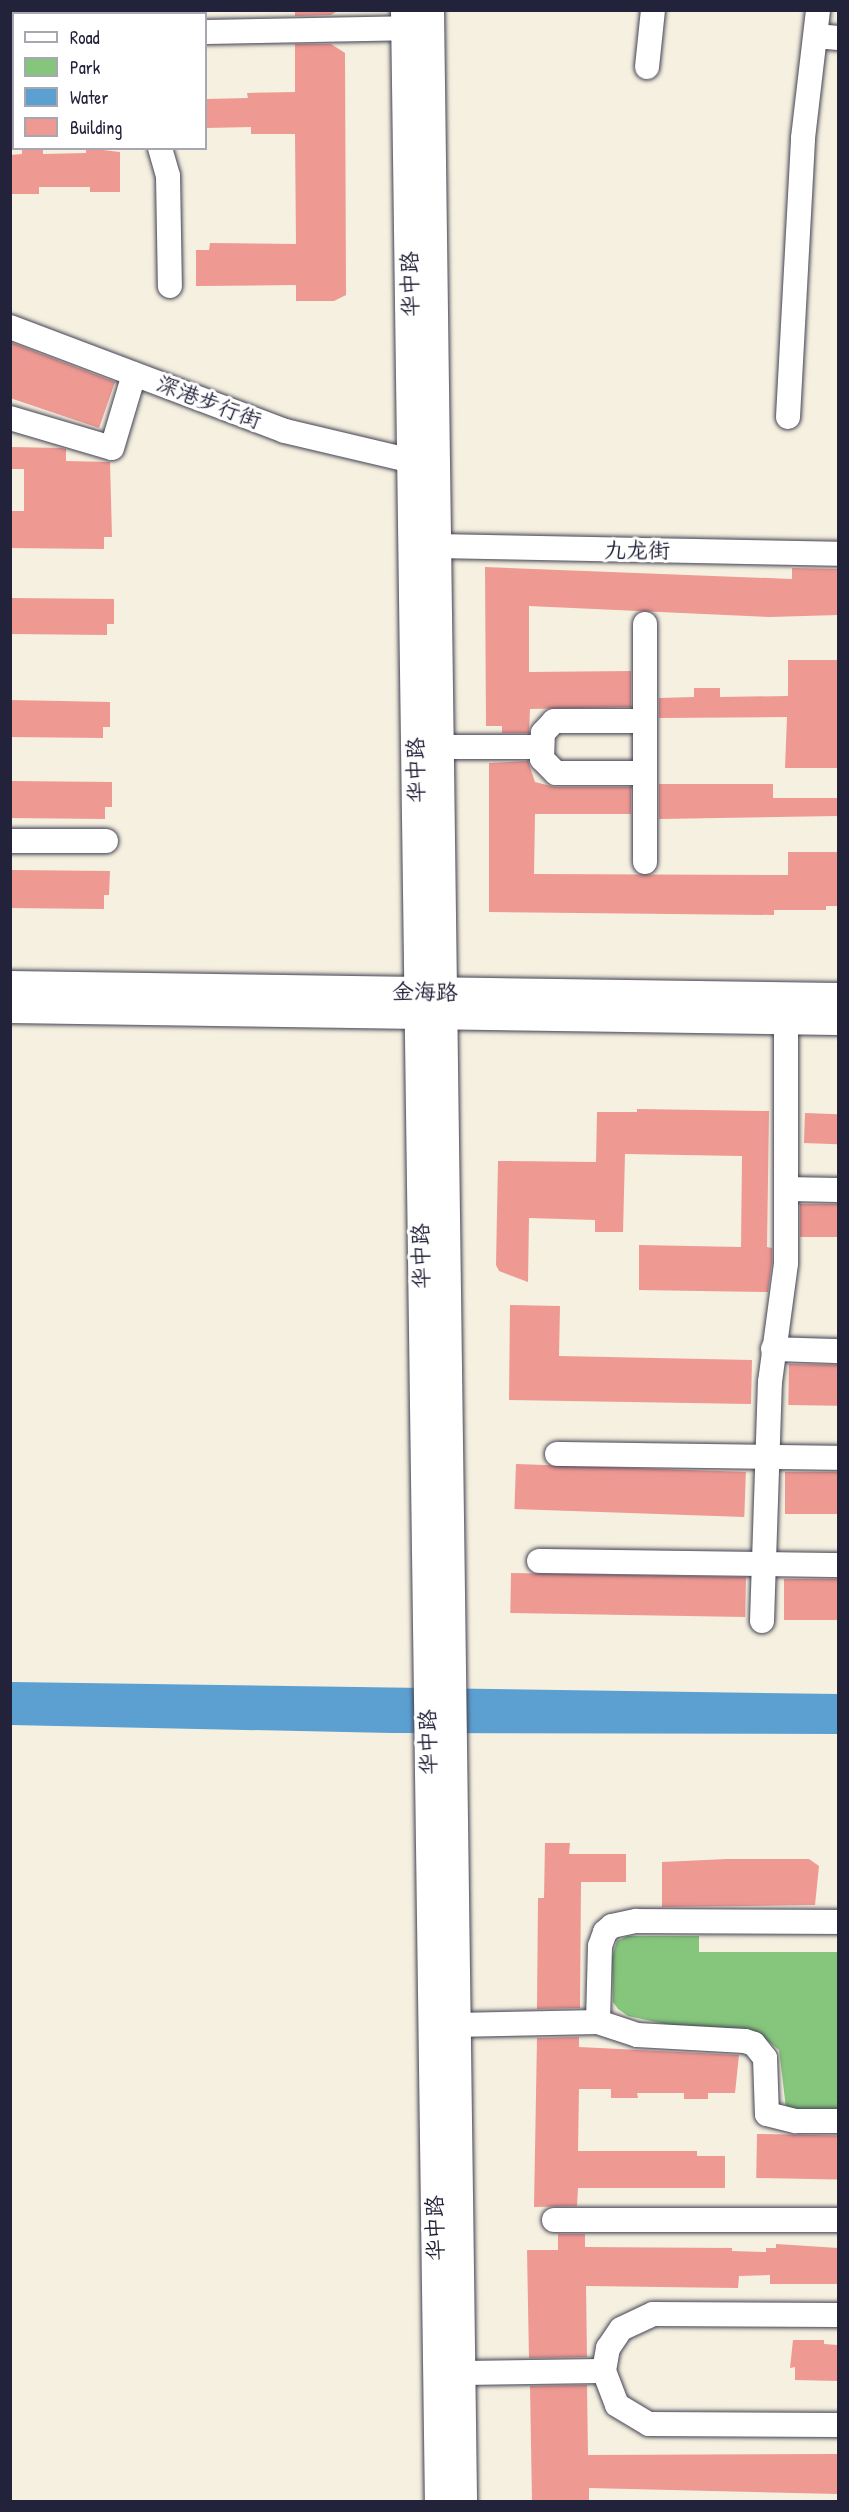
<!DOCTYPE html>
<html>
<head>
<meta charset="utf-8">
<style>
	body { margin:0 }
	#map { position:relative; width:849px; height:2512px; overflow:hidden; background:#f5f0df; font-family:"Patrick Hand","LXGW WenKai TC",sans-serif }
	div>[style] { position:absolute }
	.built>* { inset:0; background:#f7d1c6 }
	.green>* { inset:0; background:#86c57c }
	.water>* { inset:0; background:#5ba0d0 }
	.building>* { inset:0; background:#ef9993; transform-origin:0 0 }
	.roads { filter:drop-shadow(0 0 2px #424154) drop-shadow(0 0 2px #424154) }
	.minor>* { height:24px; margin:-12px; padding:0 12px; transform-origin:12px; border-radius:12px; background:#fff }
	.major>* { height:30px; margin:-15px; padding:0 15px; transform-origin:15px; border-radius:15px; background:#fff }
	span { translate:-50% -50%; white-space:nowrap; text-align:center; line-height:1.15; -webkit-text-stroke:6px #fff; paint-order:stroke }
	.street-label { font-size:22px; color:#22223b }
	.frame { position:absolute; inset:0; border:12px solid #22223b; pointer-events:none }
	.legend { position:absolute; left:12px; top:12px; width:195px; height:138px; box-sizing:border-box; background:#fff; border:2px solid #a7a7b1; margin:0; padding:8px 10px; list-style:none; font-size:18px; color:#22223b }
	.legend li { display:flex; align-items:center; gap:12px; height:30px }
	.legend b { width:30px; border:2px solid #a7a7b1 }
</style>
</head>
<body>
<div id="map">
	<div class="built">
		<div style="clip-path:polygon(146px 10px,14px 14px,11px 92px,10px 11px)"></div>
	</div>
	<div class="green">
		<div style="clip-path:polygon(628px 1936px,699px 1936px,699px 1952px,838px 1952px,838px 2113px,786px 2108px,779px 2050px,758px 2033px,674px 2026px,628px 2016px,618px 2009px,613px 2002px,612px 1957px,617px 1941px)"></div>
	</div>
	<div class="water">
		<div style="clip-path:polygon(11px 1682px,838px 1694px,838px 1734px,391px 1733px,11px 1725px)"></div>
	</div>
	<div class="building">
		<div style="clip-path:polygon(295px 10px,339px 10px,331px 15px,295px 16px)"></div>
		<div style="clip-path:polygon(295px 44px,331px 44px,345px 53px,346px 295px,334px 301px,296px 301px,296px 285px,196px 286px,196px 250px,209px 250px,210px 243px,296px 244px,295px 134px,251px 134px,251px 127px,206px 128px,206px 99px,248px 98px,247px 93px,295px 92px)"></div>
		<div style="clip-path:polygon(22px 148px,43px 148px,43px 154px,86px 153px,86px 148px,120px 152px,120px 192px,90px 192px,90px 187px,39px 187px,39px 194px,10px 194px,10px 155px,22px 154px)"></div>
		<div style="clip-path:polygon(10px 342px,115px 382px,99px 428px,10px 398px)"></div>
		<div style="clip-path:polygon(10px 447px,61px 448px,66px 449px,66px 461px,110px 462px,112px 537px,104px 537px,104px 549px,10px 548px,10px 511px,24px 511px,24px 469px,10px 469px)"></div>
		<div style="clip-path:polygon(485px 567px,792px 579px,792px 568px,838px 569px,838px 615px,770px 617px,529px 606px,529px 672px,631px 671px,631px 707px,530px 709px,529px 733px,502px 733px,502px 726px,486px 726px)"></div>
		<div style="clip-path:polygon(10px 598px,114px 599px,114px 624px,107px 624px,107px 635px,10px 634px)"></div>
		<div style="clip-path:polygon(788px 660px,838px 660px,838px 768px,785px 768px,787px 717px,659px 718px,659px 698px,694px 697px,694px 688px,720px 688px,720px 697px,788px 696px)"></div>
		<div style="clip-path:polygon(10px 700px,110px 702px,110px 727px,103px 727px,103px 738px,10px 737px)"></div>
		<div style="clip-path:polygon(528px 761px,535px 782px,555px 787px,631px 787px,631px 814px,535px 814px,534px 874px,788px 875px,788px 852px,838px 852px,838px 906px,826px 906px,826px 910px,774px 910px,774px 915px,489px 912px,489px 763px)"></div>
		<div style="clip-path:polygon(10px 781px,112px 782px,112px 807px,105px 807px,105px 819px,10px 818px)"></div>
		<div style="clip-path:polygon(659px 784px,773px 784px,773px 798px,838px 798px,838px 816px,659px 819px)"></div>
		<div style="clip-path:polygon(10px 870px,110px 871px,109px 895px,104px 895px,104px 909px,10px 908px)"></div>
		<div style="clip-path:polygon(637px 1109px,769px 1111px,767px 1247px,772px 1248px,772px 1262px,768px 1292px,639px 1290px,639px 1245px,741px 1247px,742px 1156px,625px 1154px,623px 1232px,595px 1232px,595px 1220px,529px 1218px,528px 1282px,499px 1271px,496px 1265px,498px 1161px,596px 1162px,597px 1112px,637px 1112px)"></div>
		<div style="left:805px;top:1113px;width:33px;height:30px;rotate:2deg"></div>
		<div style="left:800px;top:1204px;width:38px;height:33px"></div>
		<div style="clip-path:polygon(510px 1305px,560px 1306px,559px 1356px,752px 1360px,751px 1404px,509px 1400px)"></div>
		<div style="left:789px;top:1364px;width:49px;height:41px;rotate:1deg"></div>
		<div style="left:516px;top:1464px;width:230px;height:45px;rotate:2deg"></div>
		<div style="left:785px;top:1472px;width:53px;height:42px"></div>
		<div style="left:511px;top:1573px;width:235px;height:40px;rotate:1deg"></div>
		<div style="left:784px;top:1579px;width:54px;height:41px"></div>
		<div style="clip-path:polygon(545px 1843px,570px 1843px,569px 1854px,626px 1854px,626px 1882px,581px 1882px,580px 2008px,537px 2009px,538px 1898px,544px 1898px)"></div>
		<div style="clip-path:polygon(727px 1859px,809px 1859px,819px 1866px,815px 1905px,662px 1907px,662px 1862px)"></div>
		<div style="clip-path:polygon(579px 2037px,579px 2047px,739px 2055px,735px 2093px,708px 2093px,708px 2099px,684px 2099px,684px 2093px,637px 2093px,638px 2098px,611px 2098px,611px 2089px,579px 2089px,578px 2151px,697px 2151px,697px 2156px,725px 2156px,725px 2188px,578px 2188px,577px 2206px,534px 2207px,537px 2038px)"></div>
		<div style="left:757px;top:2134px;width:81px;height:44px;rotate:1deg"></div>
		<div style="clip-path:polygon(558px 2234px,585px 2234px,585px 2247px,732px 2248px,732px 2251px,766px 2252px,766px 2248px,776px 2248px,776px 2244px,838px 2248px,838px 2284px,770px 2284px,770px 2275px,739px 2276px,738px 2288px,586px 2286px,587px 2357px,529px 2358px,527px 2250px,558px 2250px)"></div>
		<div style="clip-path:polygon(793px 2340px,824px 2340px,824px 2344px,838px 2345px,838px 2381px,795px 2380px,795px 2367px,790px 2368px)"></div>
		<div style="clip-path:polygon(587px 2385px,588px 2455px,838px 2454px,838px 2494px,589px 2488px,589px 2502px,532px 2502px,530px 2386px)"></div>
	</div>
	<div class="roads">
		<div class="minor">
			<div style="left:155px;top:10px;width:4px;rotate:90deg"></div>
			<div style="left:206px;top:32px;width:200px;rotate:-1.1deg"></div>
			<div style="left:816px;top:36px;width:22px;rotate:5deg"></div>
			<div style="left:647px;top:67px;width:57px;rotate:-84deg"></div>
			<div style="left:160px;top:148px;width:29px;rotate:74deg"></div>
			<div style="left:168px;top:176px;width:110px;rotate:89deg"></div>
			<div style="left:10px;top:327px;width:294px;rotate:20.7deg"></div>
			<div style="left:285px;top:431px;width:130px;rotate:13.3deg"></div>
			<div style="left:788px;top:417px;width:279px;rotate:-86.9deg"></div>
			<div style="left:803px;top:138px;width:129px;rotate:-83.3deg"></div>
			<div style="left:10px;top:418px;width:106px;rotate:16.4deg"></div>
			<div style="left:112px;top:448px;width:77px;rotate:-73.4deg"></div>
			<div style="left:435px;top:546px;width:403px;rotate:1.1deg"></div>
			<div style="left:438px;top:747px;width:104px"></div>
			<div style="left:645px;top:773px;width:89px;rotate:180deg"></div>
			<div style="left:556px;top:773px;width:20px;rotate:-135deg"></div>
			<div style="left:542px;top:759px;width:26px;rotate:-88deg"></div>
			<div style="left:543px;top:733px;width:16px;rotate:-47deg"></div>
			<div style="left:554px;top:721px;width:91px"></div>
			<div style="left:10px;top:841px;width:96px"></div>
			<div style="left:645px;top:862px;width:238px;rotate:-90deg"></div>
			<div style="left:786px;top:1189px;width:52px;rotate:1.1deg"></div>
			<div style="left:773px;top:1349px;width:65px;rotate:1.8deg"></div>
			<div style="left:557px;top:1454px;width:281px;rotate:0.8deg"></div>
			<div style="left:539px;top:1561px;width:299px;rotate:0.8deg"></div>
			<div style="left:762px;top:1621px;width:239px;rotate:-88.1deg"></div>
			<div style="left:770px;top:1382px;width:120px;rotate:-82.3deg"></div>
			<div style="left:786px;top:1263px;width:243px;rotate:-90deg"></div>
			<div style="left:598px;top:2022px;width:76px;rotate:-88.5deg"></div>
			<div style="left:600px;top:1946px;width:15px;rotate:-70deg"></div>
			<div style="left:605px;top:1932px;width:9px;rotate:-41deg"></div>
			<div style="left:612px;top:1926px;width:25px;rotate:-12deg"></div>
			<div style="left:636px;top:1921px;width:202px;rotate:0.3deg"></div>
			<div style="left:454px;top:2025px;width:144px;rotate:-1.2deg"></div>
			<div style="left:598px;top:2022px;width:41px;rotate:18.4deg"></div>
			<div style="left:637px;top:2035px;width:108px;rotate:3.2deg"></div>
			<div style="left:745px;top:2041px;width:9px;rotate:18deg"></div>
			<div style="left:754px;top:2044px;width:18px;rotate:52deg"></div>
			<div style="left:765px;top:2058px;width:56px;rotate:88deg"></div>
			<div style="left:767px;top:2114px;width:30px;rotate:14deg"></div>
			<div style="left:796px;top:2121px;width:42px"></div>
			<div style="left:554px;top:2220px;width:284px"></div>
			<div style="left:838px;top:2315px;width:185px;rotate:-179.7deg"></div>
			<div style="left:653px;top:2314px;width:35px;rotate:155deg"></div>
			<div style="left:621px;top:2329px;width:23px;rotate:124deg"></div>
			<div style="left:608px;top:2348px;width:23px;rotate:100deg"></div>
			<div style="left:604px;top:2371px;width:36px;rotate:69deg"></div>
			<div style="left:617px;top:2405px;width:37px;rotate:31deg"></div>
			<div style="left:649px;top:2424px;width:189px;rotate:0.3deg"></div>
			<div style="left:459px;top:2373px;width:145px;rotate:-0.8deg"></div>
		</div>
		<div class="major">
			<div style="left:406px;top:10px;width:2492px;rotate:89.22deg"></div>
			<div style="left:429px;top:10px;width:2492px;rotate:89.24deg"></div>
			<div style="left:10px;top:986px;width:828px;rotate:0.83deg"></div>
			<div style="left:10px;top:1008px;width:828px;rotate:0.83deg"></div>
		</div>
	</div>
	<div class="street-label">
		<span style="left:410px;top:284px;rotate:-91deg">华中路</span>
		<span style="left:209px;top:402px;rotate:21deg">深港步行街</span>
		<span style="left:637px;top:550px;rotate:1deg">九龙街</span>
		<span style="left:416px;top:770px;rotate:-91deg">华中路</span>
		<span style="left:425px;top:992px;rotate:1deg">金海路</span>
		<span style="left:421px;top:1256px;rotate:-91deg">华中路</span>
		<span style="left:428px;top:1742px;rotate:-91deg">华中路</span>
		<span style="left:435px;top:2228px;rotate:-91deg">华中路</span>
	</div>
	<div class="frame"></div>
	<ul class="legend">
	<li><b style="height:8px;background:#fff"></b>Road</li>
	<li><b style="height:16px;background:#86c57c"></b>Park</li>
	<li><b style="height:16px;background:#5ba0d0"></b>Water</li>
	<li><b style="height:16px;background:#ef9993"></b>Building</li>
	</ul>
</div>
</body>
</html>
